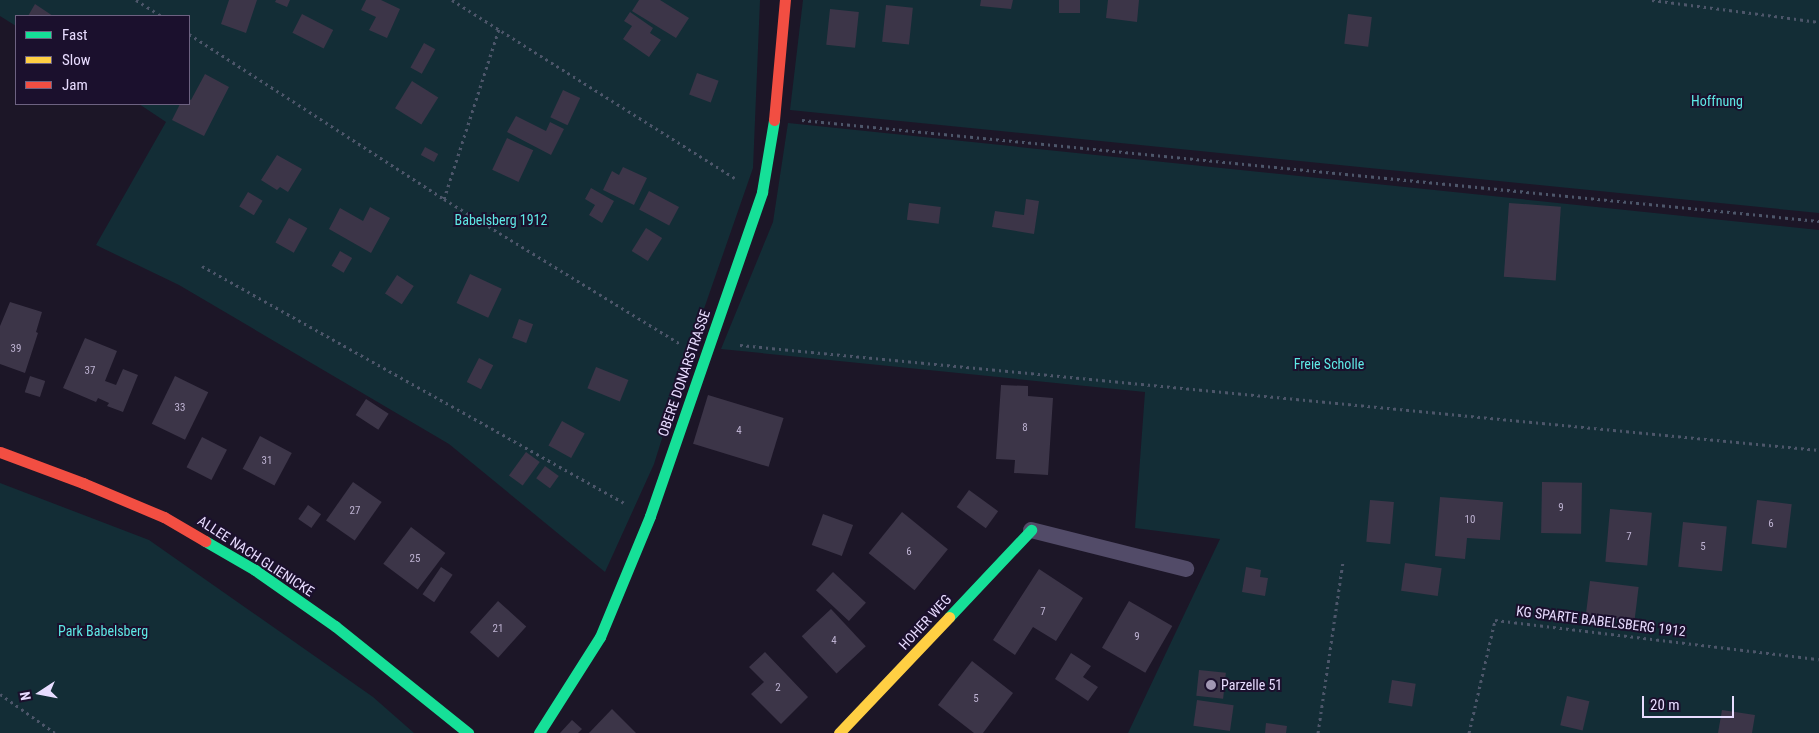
<!DOCTYPE html>
<html>
<head>
<meta charset="utf-8">
<style>
	body { margin:0 }
	#map { position:relative; width:1819px; height:733px; overflow:hidden; background:#1c1627; font-family:"Roboto Condensed",sans-serif }
	div>[style] { position:absolute }
	.green>* { inset:0; background:#132d36 }
	.building>* { inset:0; background:#3c3548; transform-origin:0 0 }
	.path>* { height:3px; margin-top:-1.5px; transform-origin:0; background:repeating-linear-gradient(90deg,#4d566a 0 2.5px,transparent 0 6.5px) }
	.lane>* { height:16px; margin:-8px; padding:0 8px; transform-origin:8px; border-radius:8px; background:#524b68 }
	.fast>* { height:11px; margin:-5.5px; padding:0 5.5px; transform-origin:5.5px; border-radius:5.5px; background:#16e098 }
	.slow>* { height:11px; margin:-5.5px; padding:0 5.5px; transform-origin:5.5px; border-radius:5.5px; background:#ffcf43 }
	.jam>* { height:11px; margin:-5.5px; padding:0 5.5px; transform-origin:5.5px; border-radius:5.5px; background:#f24e42 }
	.dots>* { width:14px; height:14px; translate:-50% -50%; box-sizing:border-box; border:2px solid #1b102d; border-radius:50% }
	span { translate:-50% -50%; white-space:nowrap; text-align:center; line-height:1.15; -webkit-text-stroke:4px #1b102d; paint-order:stroke }
	.number-label { font-size:11px; color:#bdb2d1 }
	.number-label span { -webkit-text-stroke-width:0 }
	.park-label { font-size:14px; color:#5ee9e5 }
	.street-label { font-size:14px; color:#e8dcff }
	.poi-label { font-size:14px; color:#e8dcff }
	.left { translate:0 -50%; text-align:left }
	.legend { position:absolute; left:15px; top:15px; width:175px; height:90px; box-sizing:border-box; background:#1b102d; border:1px solid #6d6281; margin:0; padding:6px 9px; list-style:none; font-size:15px; color:#e8dcff }
	.legend li { display:flex; align-items:center; gap:10px; height:25px }
	.legend b { width:25px; border:1px solid #6d6281 }
	.north { position:absolute; left:15px; top:668px; width:50px; height:50px; -webkit-text-stroke:4px #1b102d; paint-order:stroke; rotate:259deg; font-size:14px; font-weight:700; line-height:20px; text-align:center; color:#e8dcff }
	.north::after { content:''; display:block; margin:auto; width:18px; height:22px; background:#e8dcff; clip-path:polygon(50% 0,100% 100%,50% 72%,0 100%) }
	.scale { position:absolute; left:1642px; top:696px; width:92px; height:22px; box-sizing:border-box; border:2px solid #e8dcff; border-top:0; padding-left:6px; font-size:15px; line-height:18px; white-space:nowrap; color:#e8dcff; -webkit-text-stroke:4px #1b102d; paint-order:stroke }
</style>
</head>
<body>
<div id="map">
	<div class="green">
		<div style="clip-path:polygon(0 0,760px 0,753px 168px,690px 349px,654px 464px,605px 572px,449px 444px,179px 285px,96px 245px,166px 122px,139px 104px,189px 104px,189px 16px,16px 16px,16px 26px,0 16px)"></div>
		<div style="clip-path:polygon(803px 0,1819px 0,1819px 213px,790px 110px)"></div>
		<div style="clip-path:polygon(788px 123px,1819px 230px,1819px 733px,1128px 733px,1220px 539px,1135px 528px,1145px 392px,721px 349px,773px 222px)"></div>
		<div style="clip-path:polygon(0 483px,149px 540px,373px 697px,414px 733px,0 733px)"></div>
	</div>
	<div class="building">
		<div style="clip-path:polygon(229px 0,257px 0,246px 33px,221px 24px)"></div>
		<div style="clip-path:polygon(276px 0,290px 0,287px 7px,275px 2px)"></div>
		<div style="clip-path:polygon(366px 0,381px 0,400px 9px,387px 38px,369px 30px,376px 17px,361px 10px)"></div>
		<div style="clip-path:polygon(639px 0,660px 0,689px 18px,676px 38px,632px 11px)"></div>
		<div style="clip-path:polygon(981px 0,1013px 0,1011px 9px,980px 6px)"></div>
		<div style="left:1059px;top:0;width:21px;height:13px"></div>
		<div style="clip-path:polygon(1108px 0,1139px 0,1137px 22px,1106px 18px)"></div>
		<div style="clip-path:polygon(35px 4px,53px 16px,28px 16px)"></div>
		<div style="left:886px;top:5px;width:27px;height:37px;rotate:6deg"></div>
		<div style="left:830px;top:9px;width:29px;height:36px;rotate:6deg"></div>
		<div style="clip-path:polygon(630px 12px,653px 28px,650px 33px,661px 40px,649px 57px,623px 39px,632px 26px,624px 21px)"></div>
		<div style="left:302px;top:14px;width:35px;height:21px;rotate:27deg"></div>
		<div style="left:1348px;top:14px;width:24px;height:30px;rotate:7deg"></div>
		<div style="left:424px;top:43px;width:13px;height:28px;rotate:29deg"></div>
		<div style="left:697px;top:73px;width:23px;height:23px;rotate:20deg"></div>
		<div style="clip-path:polygon(205px 74px,229px 87px,204px 136px,172px 120px,180px 104px,189px 104px,189px 99px,191px 100px)"></div>
		<div style="left:412px;top:81px;width:31px;height:32px;rotate:32deg"></div>
		<div style="left:563px;top:90px;width:19px;height:30px;rotate:25deg"></div>
		<div style="clip-path:polygon(516px 116px,546px 131px,550px 122px,564px 129px,551px 155px,507px 132px)"></div>
		<div style="left:507px;top:138px;width:29px;height:35px;rotate:25deg"></div>
		<div style="left:425px;top:147px;width:15px;height:9px;rotate:28deg"></div>
		<div style="clip-path:polygon(277px 155px,302px 169px,288px 192px,280px 187px,277px 190px,261px 180px)"></div>
		<div style="clip-path:polygon(623px 167px,647px 178px,634px 205px,603px 190px,612px 171px,619px 175px)"></div>
		<div style="clip-path:polygon(591px 188px,614px 201px,602px 223px,589px 215px,595px 205px,585px 199px)"></div>
		<div style="left:649px;top:191px;width:34px;height:21px;rotate:28deg"></div>
		<div style="left:248px;top:192px;width:17px;height:17px;rotate:31deg"></div>
		<div style="clip-path:polygon(1026px 199px,1039px 201px,1034px 234px,992px 227px,995px 211px,1024px 215px)"></div>
		<div style="left:909px;top:203px;width:32px;height:17px;rotate:7deg"></div>
		<div style="left:1509px;top:203px;width:52px;height:74px;rotate:4deg"></div>
		<div style="clip-path:polygon(370px 207px,390px 218px,371px 253px,329px 229px,340px 208px,363px 221px)"></div>
		<div style="left:289px;top:218px;width:21px;height:28px;rotate:29deg"></div>
		<div style="left:646px;top:228px;width:19px;height:27px;rotate:32deg"></div>
		<div style="left:340px;top:251px;width:14px;height:17px;rotate:30deg"></div>
		<div style="left:470px;top:274px;width:35px;height:32px;rotate:25deg"></div>
		<div style="left:397px;top:275px;width:20px;height:22px;rotate:33deg"></div>
		<div style="clip-path:polygon(10px 302px,42px 312px,36px 332px,38px 333px,25px 373px,0 364px,0 326px)"></div>
		<div style="left:519px;top:319px;width:15px;height:20px;rotate:20deg"></div>
		<div style="clip-path:polygon(85px 338px,117px 351px,105px 381px,116px 385px,123px 369px,138px 375px,123px 412px,107px 406px,109px 403px,98px 398px,96px 402px,63px 388px)"></div>
		<div style="left:479px;top:358px;width:16px;height:27px;rotate:27deg"></div>
		<div style="left:596px;top:367px;width:35px;height:23px;rotate:22deg"></div>
		<div style="left:30px;top:376px;width:16px;height:17px;rotate:18deg"></div>
		<div style="left:175px;top:376px;width:37px;height:53px;rotate:26deg"></div>
		<div style="clip-path:polygon(1001px 385px,1028px 386px,1028px 396px,1053px 398px,1048px 475px,1014px 473px,1015px 460px,996px 459px)"></div>
		<div style="left:708px;top:395px;width:79px;height:51px;rotate:17deg"></div>
		<div style="left:366px;top:399px;width:27px;height:19px;rotate:33deg"></div>
		<div style="left:562px;top:421px;width:26px;height:28px;rotate:29deg"></div>
		<div style="left:260px;top:436px;width:36px;height:37px;rotate:28deg"></div>
		<div style="left:202px;top:437px;width:28px;height:34px;rotate:27deg"></div>
		<div style="left:526px;top:452px;width:17px;height:29px;rotate:36deg"></div>
		<div style="left:545px;top:466px;width:17px;height:15px;rotate:36deg"></div>
		<div style="left:353px;top:482px;width:35px;height:47px;rotate:35deg"></div>
		<div style="left:1542px;top:482px;width:40px;height:51px;rotate:1deg"></div>
		<div style="left:969px;top:490px;width:36px;height:21px;rotate:36deg"></div>
		<div style="clip-path:polygon(1440px 497px,1503px 502px,1500px 540px,1467px 538px,1465px 559px,1435px 556px)"></div>
		<div style="left:1370px;top:500px;width:24px;height:42px;rotate:5deg"></div>
		<div style="left:1757px;top:500px;width:35px;height:44px;rotate:7deg"></div>
		<div style="left:308px;top:505px;width:16px;height:17px;rotate:35deg"></div>
		<div style="left:1610px;top:509px;width:42px;height:53px;rotate:5deg"></div>
		<div style="left:902px;top:512px;width:59px;height:53px;rotate:39deg"></div>
		<div style="left:823px;top:514px;width:32px;height:33px;rotate:20deg"></div>
		<div style="left:1683px;top:522px;width:44px;height:45px;rotate:6deg"></div>
		<div style="left:411px;top:527px;width:43px;height:46px;rotate:37deg"></div>
		<div style="left:1405px;top:563px;width:37px;height:28px;rotate:8deg"></div>
		<div style="left:441px;top:567px;width:14px;height:33px;rotate:34deg"></div>
		<div style="clip-path:polygon(1246px 567px,1261px 570px,1260px 577px,1268px 578px,1265px 596px,1242px 592px)"></div>
		<div style="clip-path:polygon(1039px 569px,1083px 598px,1056px 641px,1033px 627px,1015px 655px,993px 640px)"></div>
		<div style="left:833px;top:572px;width:45px;height:25px;rotate:43deg"></div>
		<div style="left:1590px;top:581px;width:49px;height:34px;rotate:7deg"></div>
		<div style="left:498px;top:601px;width:38px;height:42px;rotate:42deg"></div>
		<div style="left:1129px;top:601px;width:50px;height:54px;rotate:30deg"></div>
		<div style="left:831px;top:609px;width:51px;height:40px;rotate:47deg"></div>
		<div style="clip-path:polygon(765px 652px,808px 697px,781px 724px,751px 694px,764px 682px,749px 667px)"></div>
		<div style="clip-path:polygon(1071px 653px,1091px 666px,1083px 677px,1098px 687px,1088px 701px,1055px 679px)"></div>
		<div style="clip-path:polygon(972px 661px,1013px 693px,983px 733px,974px 733px,938px 705px)"></div>
		<div style="left:1199px;top:670px;width:27px;height:26px;rotate:6deg"></div>
		<div style="left:1392px;top:680px;width:24px;height:23px;rotate:9deg"></div>
		<div style="left:1567px;top:696px;width:23px;height:30px;rotate:13deg"></div>
		<div style="left:1197px;top:700px;width:37px;height:26px;rotate:8deg"></div>
		<div style="clip-path:polygon(612px 709px,636px 733px,589px 733px)"></div>
		<div style="clip-path:polygon(1722px 710px,1755px 715px,1752px 733px,1718px 733px)"></div>
		<div style="clip-path:polygon(572px 720px,582px 729px,578px 733px,560px 733px)"></div>
		<div style="clip-path:polygon(1266px 723px,1287px 726px,1286px 733px,1265px 733px)"></div>
	</div>
	<div class="path">
		<div style="left:136px;top:0;width:31px;rotate:32deg"></div>
		<div style="left:452px;top:0;width:334px;rotate:32.2deg"></div>
		<div style="left:1652px;top:0;width:168px;rotate:7.5deg"></div>
		<div style="left:189px;top:34px;width:304px;rotate:32.9deg"></div>
		<div style="left:444px;top:199px;width:276px;rotate:31.5deg"></div>
		<div style="left:802px;top:120px;width:1022px;rotate:5.67deg"></div>
		<div style="left:444px;top:199px;width:179px;rotate:-72.1deg"></div>
		<div style="left:202px;top:266px;width:484px;rotate:29.3deg"></div>
		<div style="left:740px;top:345px;width:1084px;rotate:5.56deg"></div>
		<div style="left:0;top:694px;width:67px;rotate:35.3deg"></div>
		<div style="left:1318px;top:733px;width:174px;rotate:-81.7deg"></div>
		<div style="left:1469px;top:733px;width:116px;rotate:-77deg"></div>
		<div style="left:1495px;top:620px;width:326px;rotate:6.9deg"></div>
	</div>
	<div class="lane">
		<div style="left:1031px;top:530px;width:160px;rotate:14.1deg"></div>
	</div>
	<div class="fast">
		<div style="left:205px;top:541px;width:58px;rotate:30.1deg"></div>
		<div style="left:255px;top:570px;width:98px;rotate:35deg"></div>
		<div style="left:335px;top:626px;width:171px;rotate:38.8deg"></div>
		<div style="left:949px;top:617px;width:120px;rotate:-46.7deg"></div>
		<div style="left:539px;top:733px;width:114px;rotate:-57.6deg"></div>
		<div style="left:600px;top:637px;width:131px;rotate:-67.5deg"></div>
		<div style="left:650px;top:516px;width:343px;rotate:-70.9deg"></div>
		<div style="left:762px;top:192px;width:73px;rotate:-80.5deg"></div>
	</div>
	<div class="slow">
		<div style="left:839px;top:733px;width:160px;rotate:-46.5deg"></div>
	</div>
	<div class="jam">
		<div style="left:774px;top:120px;width:121px;rotate:-84.8deg"></div>
		<div style="left:0;top:452px;width:89px;rotate:20.5deg"></div>
		<div style="left:83px;top:483px;width:88px;rotate:22.8deg"></div>
		<div style="left:164px;top:517px;width:48px;rotate:30.3deg"></div>
	</div>
	<div class="dots">
		<div style="left:1211px;top:685px;background:#a197b3"></div>
	</div>
	<div class="number-label">
		<span style="left:16px;top:349px">39</span>
		<span style="left:90px;top:371px">37</span>
		<span style="left:180px;top:408px">33</span>
		<span style="left:1025px;top:428px">8</span>
		<span style="left:739px;top:431px">4</span>
		<span style="left:267px;top:461px">31</span>
		<span style="left:1561px;top:508px">9</span>
		<span style="left:355px;top:511px">27</span>
		<span style="left:1470px;top:520px">10</span>
		<span style="left:1771px;top:524px">6</span>
		<span style="left:1629px;top:537px">7</span>
		<span style="left:1703px;top:547px">5</span>
		<span style="left:909px;top:552px">6</span>
		<span style="left:415px;top:559px">25</span>
		<span style="left:1043px;top:612px">7</span>
		<span style="left:498px;top:629px">21</span>
		<span style="left:1137px;top:637px">9</span>
		<span style="left:834px;top:641px">4</span>
		<span style="left:778px;top:688px">2</span>
		<span style="left:976px;top:699px">5</span>
	</div>
	<div class="park-label">
		<span style="left:1717px;top:101px">Hoffnung</span>
		<span style="left:501px;top:220px">Babelsberg 1912</span>
		<span style="left:1329px;top:364px">Freie Scholle</span>
		<span style="left:103px;top:631px">Park Babelsberg</span>
	</div>
	<div class="street-label">
		<span style="left:684px;top:373px;rotate:-71deg">OBERE DONARSTRASSE</span>
		<span style="left:256px;top:556px;rotate:33deg">ALLEE NACH GLIENICKE</span>
		<span style="left:1601px;top:621px;rotate:7deg">KG SPARTE BABELSBERG 1912</span>
		<span style="left:925px;top:622px;rotate:-47deg">HOHER WEG</span>
	</div>
	<div class="poi-label">
		<span class="left" style="left:1221px;top:685px">Parzelle 51</span>
	</div>
	<ul class="legend">
	<li><b style="height:6px;background:#16e098"></b>Fast</li>
	<li><b style="height:6px;background:#ffcf43"></b>Slow</li>
	<li><b style="height:6px;background:#f24e42"></b>Jam</li>
	</ul>
	<div class="north">N</div>
	<div class="scale">20 m</div>
</div>
</body>
</html>
